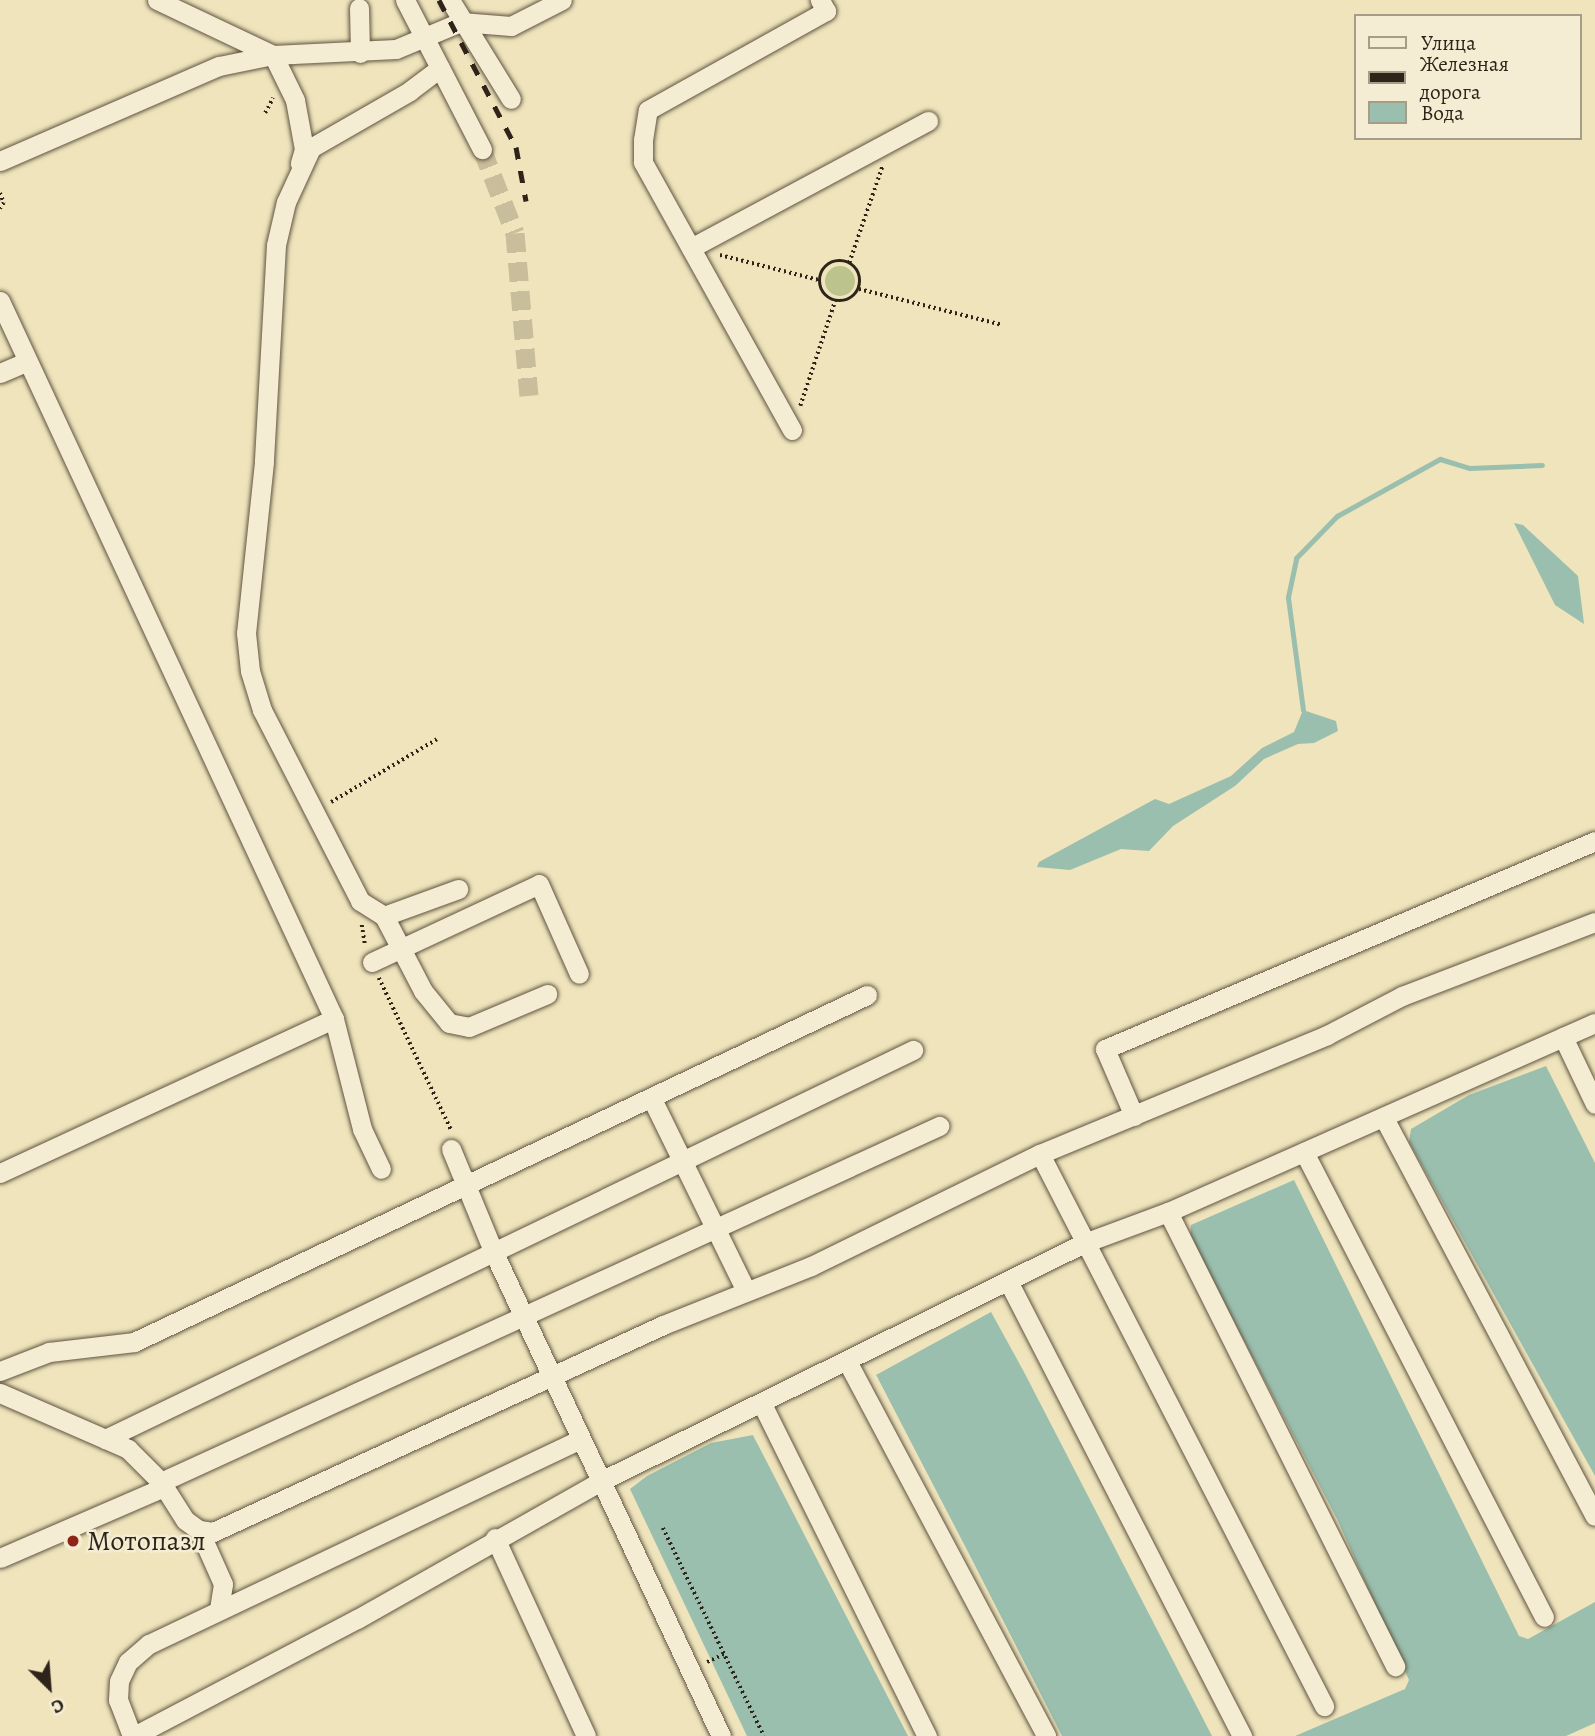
<!DOCTYPE html>
<html>
<head>
<meta charset="utf-8">
<style>
	body { margin:0 }
	#map { position:relative; width:1595px; height:1736px; overflow:hidden; background:#efe4bb; font-family:Alegreya,serif }
	div>[style] { position:absolute }
	.green>* { inset:0; background:#bcc38d }
	.round { border-radius:50% }
	.water>* { inset:0; background:#9abfae }
	.pier>* { inset:0; background:#efe4bb }
	.stream>* { height:5px; margin:-2.5px; padding:0 2.5px; transform-origin:2.5px; border-radius:2.5px; background:#9abfae }
	.minor-tunnel>* { height:19px; margin-top:-9.5px; transform-origin:0; background:repeating-linear-gradient(90deg,#c9be9b 0 19px,transparent 0 29px) }
	.path>* { height:3.5px; margin-top:-1.75px; transform-origin:0; background:repeating-linear-gradient(90deg,#2f2419 0 2px,transparent 0 5.5px) }
	.path>.ring { margin:-1.75px; padding:0; box-sizing:content-box; background:none; border:3.5px solid #2f2419; border-radius:50% }
	.roads { filter:drop-shadow(0 0 2px #5f5442) drop-shadow(0 0 2px #5f5442) }
	.minor>* { height:19px; margin:-9.5px; padding:0 9.5px; transform-origin:9.5px; border-radius:9.5px; background:#f5edd3 }
	.rail>* { height:5px; margin-top:-2.5px; transform-origin:0; background:repeating-linear-gradient(90deg,#2f2419 0 12px,transparent 0 24px) }
	.dots>* { width:19px; height:19px; translate:-50% -50%; box-sizing:border-box; border:4px solid #f5edd3; border-radius:50% }
	span { translate:-50% -50%; white-space:nowrap; text-align:center; line-height:1.15; -webkit-text-stroke:5px #f5edd3; paint-order:stroke }
	.poi-label { font-size:28px; color:#2f2419 }
	.left { translate:0 -50%; text-align:left }
	.legend { position:absolute; left:1354px; top:14px; width:228px; height:126px; box-sizing:border-box; background:#f5edd3; border:2px solid #a69d89; margin:0; padding:9px 12px; list-style:none; font-size:21px; color:#2f2419 }
	.legend li { display:flex; align-items:center; gap:14px; height:35px }
	.legend b { width:35px; border:2px solid #a69d89 }
	.north { position:absolute; left:14px; top:1652px; width:70px; height:70px; -webkit-text-stroke:5px #f5edd3; paint-order:stroke; rotate:155deg; font-size:19px; font-weight:700; line-height:28px; text-align:center; color:#2f2419 }
	.north::after { content:''; display:block; margin:auto; width:24px; height:32px; background:#2f2419; clip-path:polygon(50% 0,100% 100%,50% 72%,0 100%) }
</style>
</head>
<body>
<div id="map">
	<div class="green">
		<div class="round" style="left:825px;top:266px;width:30px;height:30px"></div>
	</div>
	<div class="water">
		<div style="clip-path:polygon(1514px 523px,1523px 525px,1578px 576px,1584px 624px,1555px 605px)"></div>
		<div style="clip-path:polygon(1303px 710px,1336px 721px,1338px 731px,1314px 743px,1298px 744px,1264px 759px,1235px 786px,1173px 826px,1149px 851px,1121px 849px,1070px 870px,1037px 867px,1039px 862px,1155px 799px,1169px 804px,1231px 776px,1262px 748px,1294px 732px)"></div>
		<div style="clip-path:polygon(1546px 1066px,1595px 1163px,1595px 1476px,1409px 1142px,1411px 1129px,1469px 1095px)"></div>
		<div style="clip-path:polygon(1294px 1180px,1519px 1636px,1528px 1639px,1595px 1602px,1595px 1723px,1566px 1736px,1295px 1736px,1405px 1689px,1409px 1680px,1337px 1519px,1190px 1237px,1191px 1225px)"></div>
		<div style="clip-path:polygon(991px 1312px,1024px 1372px,1212px 1736px,1062px 1736px,876px 1375px)"></div>
		<div style="clip-path:polygon(753px 1435px,908px 1736px,747px 1736px,630px 1489px,647px 1476px,711px 1443px)"></div>
	</div>
	<div class="pier">
		<div style="clip-path:polygon(876px 1375px,966px 1548px,1062px 1736px,873px 1376px)"></div>
		<div style="clip-path:polygon(757px 1433px,907px 1726px,912px 1736px,753px 1435px)"></div>
	</div>
	<div class="stream">
		<div style="left:1303px;top:710px;width:114px;rotate:-97.6deg"></div>
		<div style="left:1288px;top:597px;width:40px;rotate:-78deg"></div>
		<div style="left:1296px;top:558px;width:59px;rotate:-45.7deg"></div>
		<div style="left:1337px;top:516px;width:118px;rotate:-29deg"></div>
		<div style="left:1440px;top:459px;width:31px;rotate:17deg"></div>
		<div style="left:1470px;top:468px;width:72px;rotate:-2.4deg"></div>
	</div>
	<div class="minor-tunnel">
		<div style="left:482px;top:149px;width:90px;rotate:68.6deg"></div>
		<div style="left:515px;top:233px;width:163px;rotate:85.1deg"></div>
	</div>
	<div class="path">
		<div style="left:265px;top:113px;width:17px;rotate:-62deg"></div>
		<div style="left:0;top:193px;width:11px;rotate:68deg"></div>
		<div style="left:4px;top:203px;width:7px;rotate:124deg"></div>
		<div style="left:720px;top:255px;width:102px;rotate:14.2deg"></div>
		<div class="ring" style="left:820px;top:261px;width:36.5px;height:36.5px"></div>
		<div style="left:849px;top:263px;width:102px;rotate:-71deg"></div>
		<div style="left:859px;top:289px;width:147px;rotate:14.1deg"></div>
		<div style="left:800px;top:406px;width:111px;rotate:-71.6deg"></div>
		<div style="left:331px;top:802px;width:123px;rotate:-30.7deg"></div>
		<div style="left:362px;top:925px;width:20px;rotate:81deg"></div>
		<div style="left:379px;top:978px;width:170px;rotate:64.6deg"></div>
		<div style="left:663px;top:1528px;width:231px;rotate:64.1deg"></div>
		<div style="left:707px;top:1662px;width:19px;rotate:-25deg"></div>
	</div>
	<div class="roads">
		<div class="minor">
			<div style="left:157px;top:0;width:128px;rotate:25.4deg"></div>
			<div style="left:273px;top:55px;width:50px;rotate:63.9deg"></div>
			<div style="left:295px;top:100px;width:50px;rotate:79.6deg"></div>
			<div style="left:304px;top:149px;width:15px;rotate:106deg"></div>
			<div style="left:405px;top:0;width:168px;rotate:62.7deg"></div>
			<div style="left:450px;top:0;width:116px;rotate:58.4deg"></div>
			<div style="left:359px;top:8px;width:45px;rotate:88.7deg"></div>
			<div style="left:440px;top:68px;width:38px;rotate:143deg"></div>
			<div style="left:410px;top:91px;width:114px;rotate:150.1deg"></div>
			<div style="left:311px;top:148px;width:60px;rotate:114.8deg"></div>
			<div style="left:286px;top:202px;width:44px;rotate:103.1deg"></div>
			<div style="left:276px;top:245px;width:217px;rotate:93.2deg"></div>
			<div style="left:264px;top:462px;width:172px;rotate:96deg"></div>
			<div style="left:246px;top:633px;width:38px;rotate:84deg"></div>
			<div style="left:250px;top:671px;width:41px;rotate:72.9deg"></div>
			<div style="left:262px;top:710px;width:215px;rotate:62.8deg"></div>
			<div style="left:360px;top:901px;width:28px;rotate:32deg"></div>
			<div style="left:384px;top:916px;width:79px;rotate:-20deg"></div>
			<div style="left:0;top:161px;width:239px;rotate:-23.5deg"></div>
			<div style="left:219px;top:66px;width:55px;rotate:-11.5deg"></div>
			<div style="left:273px;top:55px;width:123px;rotate:-2.8deg"></div>
			<div style="left:396px;top:49px;width:70px;rotate:-22.6deg"></div>
			<div style="left:461px;top:22px;width:50px;rotate:4.6deg"></div>
			<div style="left:511px;top:26px;width:57px;rotate:-27deg"></div>
			<div style="left:691px;top:248px;width:269px;rotate:-28.2deg"></div>
			<div style="left:0;top:301px;width:792px;rotate:65.05deg"></div>
			<div style="left:334px;top:1019px;width:114px;rotate:75.7deg"></div>
			<div style="left:362px;top:1129px;width:44px;rotate:64.6deg"></div>
			<div style="left:0;top:373px;width:30px;rotate:-23deg"></div>
			<div style="left:792px;top:430px;width:307px;rotate:-119.1deg"></div>
			<div style="left:643px;top:162px;width:22px;rotate:-90deg"></div>
			<div style="left:643px;top:140px;width:30px;rotate:-81deg"></div>
			<div style="left:648px;top:110px;width:204px;rotate:-29.1deg"></div>
			<div style="left:826px;top:11px;width:13px;rotate:-119deg"></div>
			<div style="left:384px;top:916px;width:85px;rotate:62.5deg"></div>
			<div style="left:423px;top:991px;width:41px;rotate:50.9deg"></div>
			<div style="left:449px;top:1023px;width:20px;rotate:11deg"></div>
			<div style="left:469px;top:1027px;width:85px;rotate:-22.9deg"></div>
			<div style="left:372px;top:962px;width:184px;rotate:-25deg"></div>
			<div style="left:539px;top:884px;width:98px;rotate:66deg"></div>
			<div style="left:1563px;top:1037px;width:74px;rotate:64.5deg"></div>
			<div style="left:652px;top:1099px;width:214px;rotate:63.9deg"></div>
			<div style="left:1134px;top:1116px;width:73px;rotate:-113.4deg"></div>
			<div style="left:1105px;top:1049px;width:532px;rotate:-23deg"></div>
			<div style="left:1384px;top:1118px;width:450px;rotate:62.1deg"></div>
			<div style="left:451px;top:1149px;width:110px;rotate:67.6deg"></div>
			<div style="left:493px;top:1251px;width:536px;rotate:64.82deg"></div>
			<div style="left:1304px;top:1152px;width:523px;rotate:62.7deg"></div>
			<div style="left:1040px;top:1154px;width:621px;rotate:62.77deg"></div>
			<div style="left:0;top:1173px;width:368px;rotate:-24.8deg"></div>
			<div style="left:1168px;top:1212px;width:508px;rotate:63.43deg"></div>
			<div style="left:1008px;top:1281px;width:512px;rotate:62.78deg"></div>
			<div style="left:848px;top:1363px;width:422px;rotate:62deg"></div>
			<div style="left:0;top:1371px;width:53px;rotate:-21.2deg"></div>
			<div style="left:49px;top:1352px;width:86px;rotate:-6.7deg"></div>
			<div style="left:134px;top:1342px;width:811px;rotate:-25.33deg"></div>
			<div style="left:0;top:1393px;width:140px;rotate:23.6deg"></div>
			<div style="left:128px;top:1449px;width:47px;rotate:45deg"></div>
			<div style="left:161px;top:1482px;width:45px;rotate:57.7deg"></div>
			<div style="left:185px;top:1520px;width:17px;rotate:36deg"></div>
			<div style="left:199px;top:1530px;width:14px;rotate:8deg"></div>
			<div style="left:213px;top:1532px;width:495px;rotate:-24.7deg"></div>
			<div style="left:663px;top:1325px;width:159px;rotate:-21.7deg"></div>
			<div style="left:811px;top:1266px;width:255px;rotate:-26.1deg"></div>
			<div style="left:1040px;top:1154px;width:311px;rotate:-22.5deg"></div>
			<div style="left:1327px;top:1035px;width:85px;rotate:-27.5deg"></div>
			<div style="left:1402px;top:996px;width:207px;rotate:-21deg"></div>
			<div style="left:762px;top:1404px;width:371px;rotate:63.6deg"></div>
			<div style="left:105px;top:1439px;width:897px;rotate:-25.71deg"></div>
			<div style="left:161px;top:1482px;width:856px;rotate:-24.59deg"></div>
			<div style="left:199px;top:1530px;width:59px;rotate:66deg"></div>
			<div style="left:223px;top:1584px;width:26px;rotate:99deg"></div>
			<div style="left:495px;top:1538px;width:218px;rotate:65.3deg"></div>
			<div style="left:0;top:1558px;width:179px;rotate:-23.4deg"></div>
			<div style="left:132px;top:1736px;width:39px;rotate:-111deg"></div>
			<div style="left:118px;top:1700px;width:19px;rotate:-87deg"></div>
			<div style="left:119px;top:1681px;width:21px;rotate:-65deg"></div>
			<div style="left:128px;top:1662px;width:28px;rotate:-41deg"></div>
			<div style="left:149px;top:1644px;width:476px;rotate:-25.4deg"></div>
			<div style="left:134px;top:1736px;width:252px;rotate:-27.7deg"></div>
			<div style="left:357px;top:1619px;width:278px;rotate:-29.5deg"></div>
			<div style="left:599px;top:1482px;width:541px;rotate:-26.23deg"></div>
			<div style="left:1084px;top:1243px;width:90px;rotate:-20.3deg"></div>
			<div style="left:1168px;top:1212px;width:467px;rotate:-23.9deg"></div>
		</div>
	</div>
	<div class="rail">
		<div style="left:439px;top:0;width:166px;rotate:62.4deg"></div>
		<div style="left:516px;top:147px;width:55px;rotate:79.5deg"></div>
	</div>
	<div class="dots">
		<div style="left:73px;top:1541px;background:#8f2418"></div>
	</div>
	<div class="poi-label">
		<span class="left" style="left:87px;top:1541px">Мотопазл</span>
	</div>
	<ul class="legend">
	<li><b style="height:9px;background:#f5edd3"></b>Улица</li>
	<li><b style="height:9px;background:#2f2419"></b>Железная дорога</li>
	<li><b style="height:19px;background:#9abfae"></b>Вода</li>
	</ul>
	<div class="north">С</div>
</div>
</body>
</html>
